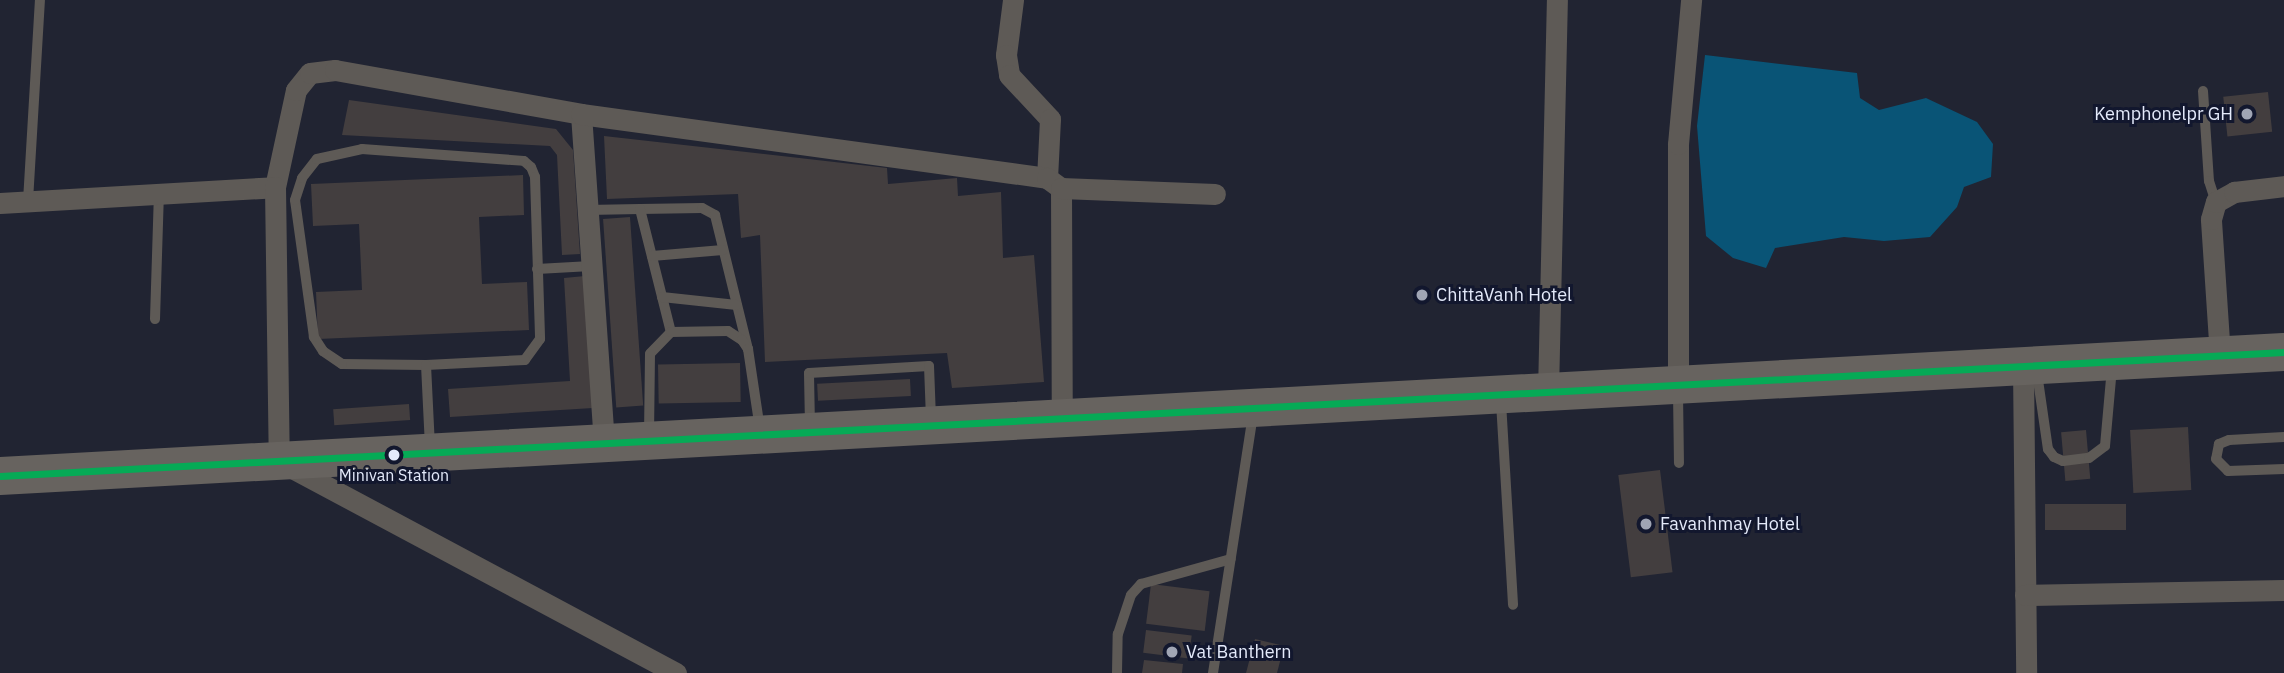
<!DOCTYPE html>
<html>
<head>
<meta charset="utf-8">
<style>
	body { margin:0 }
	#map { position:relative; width:2284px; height:673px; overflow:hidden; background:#212432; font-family:"IBM Plex Sans",sans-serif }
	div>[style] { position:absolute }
	.water>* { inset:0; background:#095476 }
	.building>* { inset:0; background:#433e3f; transform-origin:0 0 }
	.lane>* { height:10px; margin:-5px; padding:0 5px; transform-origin:5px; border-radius:5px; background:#5e5a56 }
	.street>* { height:21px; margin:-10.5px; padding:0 10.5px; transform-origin:10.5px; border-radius:10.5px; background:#5e5a56 }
	.highway>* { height:38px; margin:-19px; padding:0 19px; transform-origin:19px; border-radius:19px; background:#67635f }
	.bus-1>* { height:7px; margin:-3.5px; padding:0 3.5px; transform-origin:3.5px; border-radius:3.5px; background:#06aa56 }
	.dots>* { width:19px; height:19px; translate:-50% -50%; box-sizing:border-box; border:4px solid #12172e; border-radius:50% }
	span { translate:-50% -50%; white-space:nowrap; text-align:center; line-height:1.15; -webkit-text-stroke:6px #12172e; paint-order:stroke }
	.bus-label { font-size:16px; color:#e4eafa }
	.poi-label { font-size:18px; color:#e4eafa }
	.right { translate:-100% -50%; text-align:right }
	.left { translate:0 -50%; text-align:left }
</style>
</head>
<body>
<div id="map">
	<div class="water">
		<div style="clip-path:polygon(1705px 55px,1857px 73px,1860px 98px,1879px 110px,1926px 98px,1977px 122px,1993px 144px,1991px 177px,1964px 187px,1957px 207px,1930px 237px,1884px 241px,1844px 237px,1775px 248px,1766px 268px,1733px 258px,1706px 236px,1697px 126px)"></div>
	</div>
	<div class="building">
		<div style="left:2268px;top:92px;width:40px;height:45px;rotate:84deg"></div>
		<div style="clip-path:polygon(349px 100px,556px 129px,573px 150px,580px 254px,562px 255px,557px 155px,550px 146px,342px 135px)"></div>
		<div style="clip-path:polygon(604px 136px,887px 168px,888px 184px,957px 178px,958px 196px,1001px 192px,1003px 258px,1034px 255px,1044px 382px,952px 388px,947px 353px,765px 362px,760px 235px,741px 238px,738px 194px,607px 199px)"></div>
		<div style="clip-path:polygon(523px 175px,524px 215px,479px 217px,482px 284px,527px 282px,529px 330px,318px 339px,316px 292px,362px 290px,359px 224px,313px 226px,311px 184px)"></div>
		<div style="left:630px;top:217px;width:189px;height:27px;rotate:86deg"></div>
		<div style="clip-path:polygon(585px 276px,593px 408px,450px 417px,448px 389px,570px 381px,564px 278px)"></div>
		<div style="left:740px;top:363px;width:39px;height:82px;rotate:89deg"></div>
		<div style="left:910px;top:379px;width:17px;height:93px;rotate:87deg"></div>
		<div style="left:409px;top:404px;width:16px;height:76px;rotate:86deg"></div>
		<div style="left:2188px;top:427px;width:63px;height:58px;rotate:87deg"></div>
		<div style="left:2086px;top:430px;width:49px;height:25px;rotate:85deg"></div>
		<div style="left:1660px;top:470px;width:103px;height:42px;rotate:83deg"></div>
		<div style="left:2126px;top:504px;width:26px;height:81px;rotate:90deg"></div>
		<div style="left:1151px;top:584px;width:59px;height:40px;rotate:7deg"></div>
		<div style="left:1146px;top:630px;width:46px;height:23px;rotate:7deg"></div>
		<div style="clip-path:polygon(1255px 639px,1284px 646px,1277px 673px,1246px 673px)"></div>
		<div style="clip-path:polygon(1144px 660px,1183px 664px,1182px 673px,1142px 673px)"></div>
	</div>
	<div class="lane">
		<div style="left:2203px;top:91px;width:90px;rotate:86.2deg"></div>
		<div style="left:2209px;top:181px;width:22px;rotate:72deg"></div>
		<div style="left:362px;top:149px;width:162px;rotate:4.2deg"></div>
		<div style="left:524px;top:161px;width:9px;rotate:41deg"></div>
		<div style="left:531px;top:167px;width:11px;rotate:68deg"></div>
		<div style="left:535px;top:177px;width:162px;rotate:88.2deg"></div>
		<div style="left:540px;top:339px;width:26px;rotate:126deg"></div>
		<div style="left:525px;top:360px;width:99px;rotate:177.1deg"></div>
		<div style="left:426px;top:365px;width:84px;rotate:-179.3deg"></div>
		<div style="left:342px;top:364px;width:23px;rotate:-146deg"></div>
		<div style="left:323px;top:351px;width:17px;rotate:-123deg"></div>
		<div style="left:314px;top:337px;width:138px;rotate:-97.9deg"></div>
		<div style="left:295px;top:200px;width:23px;rotate:-72deg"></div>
		<div style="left:302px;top:178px;width:24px;rotate:-52deg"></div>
		<div style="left:317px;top:159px;width:46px;rotate:-12.5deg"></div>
		<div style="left:28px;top:201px;width:201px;rotate:-86.6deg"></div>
		<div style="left:640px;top:209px;width:62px;rotate:-0.9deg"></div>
		<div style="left:702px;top:208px;width:15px;rotate:28deg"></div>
		<div style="left:715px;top:215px;width:138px;rotate:76.2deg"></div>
		<div style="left:587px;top:210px;width:53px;rotate:-1.1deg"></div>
		<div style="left:640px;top:209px;width:127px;rotate:75.9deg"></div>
		<div style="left:671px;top:332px;width:30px;rotate:134deg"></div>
		<div style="left:650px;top:354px;width:80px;rotate:90.7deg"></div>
		<div style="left:652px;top:256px;width:71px;rotate:-4.8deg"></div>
		<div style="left:537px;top:269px;width:54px;rotate:-3.2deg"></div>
		<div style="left:662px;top:297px;width:75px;rotate:6.1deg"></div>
		<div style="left:155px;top:319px;width:125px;rotate:-88.2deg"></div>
		<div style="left:671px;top:332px;width:57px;rotate:-1deg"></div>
		<div style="left:728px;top:331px;width:17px;rotate:33deg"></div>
		<div style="left:742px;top:340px;width:11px;rotate:56deg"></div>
		<div style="left:748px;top:349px;width:81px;rotate:81.5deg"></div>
		<div style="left:426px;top:365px;width:81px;rotate:87.2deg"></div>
		<div style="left:2037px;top:373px;width:77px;rotate:81.8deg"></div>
		<div style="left:2048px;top:449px;width:10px;rotate:53deg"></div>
		<div style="left:2054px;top:457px;width:10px;rotate:24deg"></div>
		<div style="left:2063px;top:461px;width:26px;rotate:-7deg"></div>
		<div style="left:2089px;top:458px;width:20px;rotate:-37deg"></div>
		<div style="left:2105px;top:446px;width:78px;rotate:-84.9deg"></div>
		<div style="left:1678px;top:393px;width:70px;rotate:89.2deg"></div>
		<div style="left:1501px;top:402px;width:203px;rotate:86.6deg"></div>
		<div style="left:810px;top:426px;width:53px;rotate:-91.1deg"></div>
		<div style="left:809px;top:373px;width:120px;rotate:-3.3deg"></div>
		<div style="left:929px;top:366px;width:52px;rotate:87.8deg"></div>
		<div style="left:2284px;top:437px;width:55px;rotate:176.9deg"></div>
		<div style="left:2229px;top:440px;width:11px;rotate:158deg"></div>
		<div style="left:2219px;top:444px;width:15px;rotate:101deg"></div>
		<div style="left:2216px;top:459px;width:17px;rotate:45deg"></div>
		<div style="left:2228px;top:471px;width:56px;rotate:-2deg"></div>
		<div style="left:1117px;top:673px;width:39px;rotate:-89deg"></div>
		<div style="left:1118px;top:634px;width:41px;rotate:-71.6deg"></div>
		<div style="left:1131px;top:595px;width:15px;rotate:-48deg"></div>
		<div style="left:1141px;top:584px;width:93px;rotate:-15.5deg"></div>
		<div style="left:1213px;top:673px;width:262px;rotate:-81.2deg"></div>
	</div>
	<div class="street">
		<div style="left:1013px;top:0;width:55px;rotate:97.3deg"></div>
		<div style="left:1006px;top:55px;width:20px;rotate:81deg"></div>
		<div style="left:1009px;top:75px;width:60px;rotate:47deg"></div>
		<div style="left:1050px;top:119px;width:59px;rotate:92.9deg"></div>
		<div style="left:581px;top:114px;width:330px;rotate:86deg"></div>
		<div style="left:275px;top:187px;width:99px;rotate:-77.8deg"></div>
		<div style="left:296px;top:90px;width:22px;rotate:-51deg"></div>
		<div style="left:310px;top:73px;width:25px;rotate:-7deg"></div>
		<div style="left:335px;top:70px;width:250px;rotate:10.1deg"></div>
		<div style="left:581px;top:114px;width:470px;rotate:7.8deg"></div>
		<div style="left:1047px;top:178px;width:17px;rotate:36deg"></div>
		<div style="left:1061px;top:188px;width:230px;rotate:89.8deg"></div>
		<div style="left:1061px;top:188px;width:154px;rotate:2.2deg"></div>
		<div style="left:0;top:203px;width:275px;rotate:-3.3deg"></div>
		<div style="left:275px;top:187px;width:274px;rotate:89.2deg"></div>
		<div style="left:279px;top:461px;width:450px;rotate:28.1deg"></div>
		<div style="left:2220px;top:356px;width:137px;rotate:-93.8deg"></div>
		<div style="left:2211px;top:219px;width:18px;rotate:-74deg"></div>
		<div style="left:2216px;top:202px;width:21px;rotate:-29deg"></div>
		<div style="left:2234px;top:192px;width:50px;rotate:-6.8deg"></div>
		<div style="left:2023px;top:367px;width:306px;rotate:89.4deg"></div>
		<div style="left:1678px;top:385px;width:241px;rotate:-90deg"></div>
		<div style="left:1678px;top:144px;width:145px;rotate:-84.8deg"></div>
		<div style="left:1548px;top:392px;width:392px;rotate:-88.7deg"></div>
		<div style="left:2025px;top:595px;width:259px;rotate:-1.1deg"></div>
	</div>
	<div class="highway">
		<div style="left:0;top:476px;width:2287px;rotate:-3.11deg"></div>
	</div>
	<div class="bus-1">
		<div style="left:0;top:476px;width:2287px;rotate:-3.11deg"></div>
	</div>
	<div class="dots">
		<div style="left:2247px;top:114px;background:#a0a5b4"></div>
		<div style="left:1422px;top:295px;background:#a0a5b4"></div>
		<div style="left:394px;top:455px;background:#e4eafa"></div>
		<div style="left:1646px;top:524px;background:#a0a5b4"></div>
		<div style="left:1172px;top:652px;background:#a0a5b4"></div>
	</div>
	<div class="bus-label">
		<span style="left:394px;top:475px">Minivan Station</span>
	</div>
	<div class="poi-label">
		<span class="right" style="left:2233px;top:114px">Kemphonelpr GH</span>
		<span class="left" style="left:1436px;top:295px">ChittaVanh Hotel</span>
		<span class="left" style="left:1660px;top:524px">Favanhmay Hotel</span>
		<span class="left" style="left:1186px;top:652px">Vat Banthern</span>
	</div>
</div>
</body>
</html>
